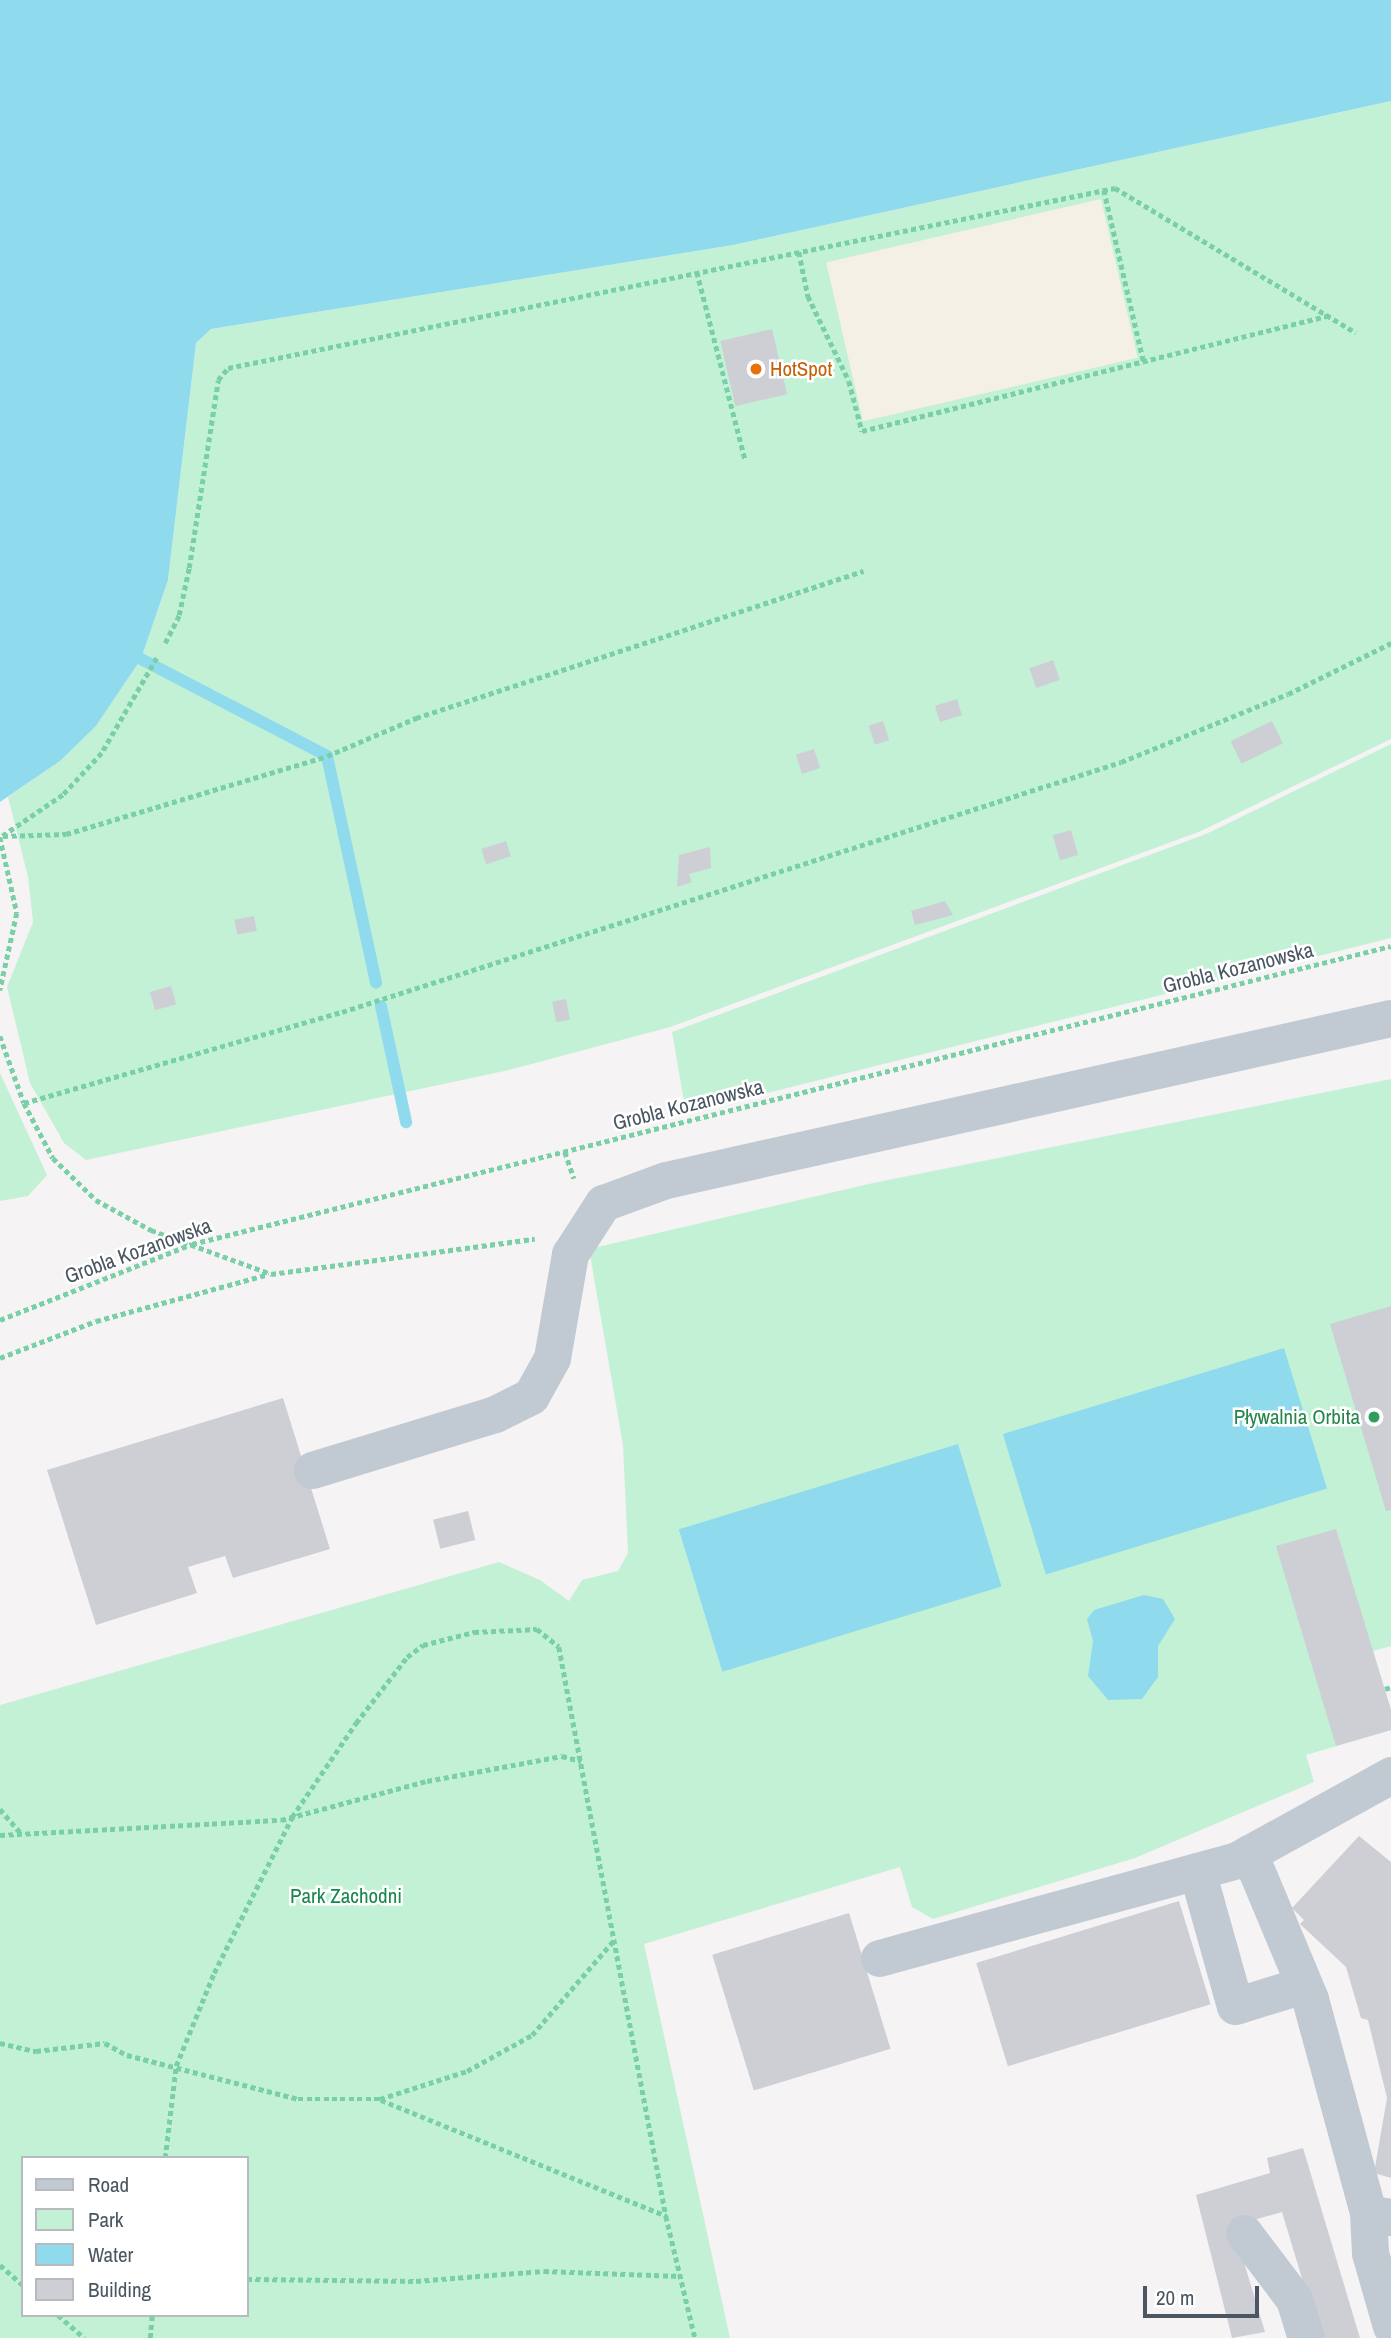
<!DOCTYPE html>
<html>
<head>
<meta charset="utf-8">
<style>
	body { margin:0 }
	#map { position:relative; width:1391px; height:2338px; overflow:hidden; background:#f5f3f3; font-family:"Archivo Narrow",sans-serif }
	div>[style] { position:absolute }
	.green>* { inset:0; background:#c3f1d5 }
	.sand>* { inset:0; background:#f5f0e5; transform-origin:0 0 }
	.water>* { inset:0; background:#90daee; transform-origin:0 0 }
	.stream>* { height:12px; margin:-6px; padding:0 6px; transform-origin:6px; border-radius:6px; background:#90daee }
	.building>* { inset:0; background:#cdcfd5; transform-origin:0 0 }
	.path>* { height:4.5px; margin-top:-2.25px; transform-origin:0; background:repeating-linear-gradient(90deg,#7ad0a6 0 5px,transparent 0 8.5px) }
	.minor>* { height:37px; margin:-18.5px; padding:0 18.5px; transform-origin:18.5px; border-radius:18.5px; background:#c1cad2 }
	.dots>* { width:19px; height:19px; translate:-50% -50%; box-sizing:border-box; border:4px solid #fff; border-radius:50% }
	span { translate:-50% -50%; white-space:nowrap; text-align:center; line-height:1.15; -webkit-text-stroke:5px #fff; paint-order:stroke }
	.food-label { font-size:21px; color:#c56008 }
	.left { translate:0 -50%; text-align:left }
	.street-label { font-size:21px; color:#4a5661 }
	.leisure-label { font-size:21px; color:#27864d }
	.right { translate:-100% -50%; text-align:right }
	.park-label { font-size:21px; color:#17864f }
	.legend { position:absolute; left:21px; top:2156px; width:228px; height:161px; box-sizing:border-box; background:#fff; border:2px solid #b7bbc0; margin:0; padding:9px 12px; list-style:none; font-size:21px; color:#4a5661 }
	.legend li { display:flex; align-items:center; gap:14px; height:35px }
	.legend b { width:35px; border:2px solid #b7bbc0 }
	.scale { position:absolute; left:1143px; top:2286px; width:116px; height:32px; box-sizing:border-box; border:4px solid #4a5661; border-top:0; padding-left:9px; font-size:21px; line-height:24px; white-space:nowrap; color:#4a5661; -webkit-text-stroke:5px #fff; paint-order:stroke }
</style>
</head>
<body>
<div id="map">
	<div class="green">
		<div style="clip-path:polygon(1391px 101px,1391px 739px,1201px 831px,670px 1027px,509px 1070px,86px 1160px,64px 1143px,30px 1083px,7px 987px,33px 922px,28px 877px,8px 797px,60px 761px,96px 726px,141px 659px,168px 580px,196px 343px,211px 329px,733px 245px)"></div>
		<div style="clip-path:polygon(1391px 744px,1391px 938px,686px 1113px,672px 1032px,1206px 834px)"></div>
		<div style="clip-path:polygon(0 1073px,47px 1175px,28px 1196px,0 1201px)"></div>
		<div style="clip-path:polygon(evenodd,1391px 1079px,1391px 1646px,1373px 1651px,1391px 1710px,1391px 1730px,1306px 1755px,1314px 1782px,1135px 1858px,933px 1919px,912px 1907px,900px 1867px,644px 1944px,730px 2338px,0 2338px,0 1705px,499px 1562px,540px 1580px,569px 1601px,582px 1580px,618px 1571px,628px 1553px,623px 1445px,589px 1249px,873px 1183px,1391px 1079px,23px 2158px,247px 2158px,247px 2315px,23px 2315px,23px 2158px)"></div>
	</div>
	<div class="sand">
		<div style="left:1101px;top:199px;width:163px;height:282px;rotate:77deg"></div>
	</div>
	<div class="water">
		<div style="clip-path:polygon(0 0,1391px 0,1391px 101px,733px 245px,211px 329px,196px 343px,168px 580px,141px 659px,96px 726px,60px 761px,0 802px)"></div>
		<div style="left:1284px;top:1348px;width:147px;height:294px;rotate:73deg"></div>
		<div style="left:958px;top:1444px;width:149px;height:292px;rotate:73deg"></div>
		<div style="clip-path:polygon(1144px 1595px,1163px 1599px,1175px 1619px,1158px 1646px,1158px 1677px,1142px 1699px,1108px 1700px,1088px 1676px,1093px 1641px,1087px 1619px,1094px 1610px)"></div>
	</div>
	<div class="stream">
		<div style="left:141px;top:659px;width:210px;rotate:27.5deg"></div>
		<div style="left:327px;top:756px;width:232px;rotate:77.8deg"></div>
		<div style="left:381px;top:1006px;width:119px;rotate:77.8deg"></div>
	</div>
	<div class="building">
		<div style="left:772px;top:329px;width:67px;height:53px;rotate:77deg"></div>
		<div style="left:1053px;top:660px;width:21px;height:25px;rotate:71deg"></div>
		<div style="left:957px;top:699px;width:17px;height:23px;rotate:73deg"></div>
		<div style="left:883px;top:721px;width:20px;height:15px;rotate:72deg"></div>
		<div style="left:1272px;top:721px;width:25px;height:46px;rotate:64deg"></div>
		<div style="left:814px;top:749px;width:20px;height:19px;rotate:72deg"></div>
		<div style="left:1071px;top:830px;width:26px;height:19px;rotate:74deg"></div>
		<div style="left:506px;top:841px;width:16px;height:26px;rotate:72deg"></div>
		<div style="clip-path:polygon(710px 847px,711px 868px,689px 874px,692px 882px,677px 887px,679px 855px)"></div>
		<div style="clip-path:polygon(945px 901px,953px 915px,915px 925px,911px 911px)"></div>
		<div style="left:254px;top:916px;width:15px;height:20px;rotate:79deg"></div>
		<div style="left:171px;top:986px;width:19px;height:22px;rotate:74deg"></div>
		<div style="left:566px;top:999px;width:21px;height:14px;rotate:79deg"></div>
		<div style="clip-path:polygon(1391px 1306px,1391px 1510px,1386px 1511px,1330px 1324px)"></div>
		<div style="clip-path:polygon(283px 1398px,330px 1549px,233px 1578px,225px 1556px,188px 1567px,197px 1593px,96px 1625px,47px 1470px)"></div>
		<div style="left:468px;top:1511px;width:30px;height:36px;rotate:76deg"></div>
		<div style="clip-path:polygon(1336px 1529px,1391px 1710px,1391px 1730px,1336px 1746px,1276px 1546px)"></div>
		<div style="clip-path:polygon(1359px 1836px,1391px 1862px,1391px 2178px,1374px 2173px,1387px 2098px,1368px 2020px,1361px 2018px,1346px 1967px,1300px 1924px,1304px 1920px,1292px 1908px)"></div>
		<div style="left:1179px;top:1901px;width:108px;height:212px;rotate:73deg"></div>
		<div style="left:849px;top:1913px;width:142px;height:143px;rotate:73deg"></div>
		<div style="clip-path:polygon(1303px 2148px,1360px 2338px,1320px 2338px,1282px 2212px,1233px 2226px,1265px 2332px,1232px 2338px,1196px 2195px,1270px 2173px,1267px 2158px)"></div>
	</div>
	<div class="path">
		<div style="left:1104px;top:190px;width:178px;rotate:77deg"></div>
		<div style="left:799px;top:252px;width:45px;rotate:78.4deg"></div>
		<div style="left:808px;top:296px;width:94px;rotate:64.2deg"></div>
		<div style="left:849px;top:381px;width:52px;rotate:75.4deg"></div>
		<div style="left:862px;top:431px;width:483px;rotate:-13.9deg"></div>
		<div style="left:697px;top:272px;width:193px;rotate:75.6deg"></div>
		<div style="left:165px;top:643px;width:31px;rotate:-63deg"></div>
		<div style="left:179px;top:615px;width:48px;rotate:-78deg"></div>
		<div style="left:189px;top:568px;width:190px;rotate:-81.2deg"></div>
		<div style="left:218px;top:380px;width:16px;rotate:-50deg"></div>
		<div style="left:228px;top:368px;width:905px;rotate:-11.47deg"></div>
		<div style="left:1115px;top:188px;width:281px;rotate:31deg"></div>
		<div style="left:157px;top:658px;width:110px;rotate:120.1deg"></div>
		<div style="left:102px;top:753px;width:57px;rotate:132.9deg"></div>
		<div style="left:63px;top:795px;width:73px;rotate:145.7deg"></div>
		<div style="left:3px;top:836px;width:63px;rotate:-1.8deg"></div>
		<div style="left:66px;top:834px;width:272px;rotate:-16.6deg"></div>
		<div style="left:327px;top:756px;width:97px;rotate:-23.1deg"></div>
		<div style="left:416px;top:718px;width:471px;rotate:-18.2deg"></div>
		<div style="left:0;top:837px;width:78px;rotate:77.4deg"></div>
		<div style="left:17px;top:913px;width:79px;rotate:102.4deg"></div>
		<div style="left:0;top:1036px;width:71px;rotate:70.3deg"></div>
		<div style="left:24px;top:1103px;width:62px;rotate:62.2deg"></div>
		<div style="left:53px;top:1158px;width:60px;rotate:44.3deg"></div>
		<div style="left:96px;top:1200px;width:63px;rotate:28.6deg"></div>
		<div style="left:151px;top:1230px;width:128px;rotate:20.1deg"></div>
		<div style="left:271px;top:1274px;width:266px;rotate:-7.6deg"></div>
		<div style="left:24px;top:1103px;width:331px;rotate:-16deg"></div>
		<div style="left:342px;top:1012px;width:818px;rotate:-17.79deg"></div>
		<div style="left:1121px;top:762px;width:180px;rotate:-22.2deg"></div>
		<div style="left:1288px;top:694px;width:115px;rotate:-26.3deg"></div>
		<div style="left:565px;top:1152px;width:28px;rotate:71deg"></div>
		<div style="left:0;top:1320px;width:206px;rotate:-21.6deg"></div>
		<div style="left:192px;top:1244px;width:1235px;rotate:-13.96deg"></div>
		<div style="left:0;top:1358px;width:103px;rotate:-21.1deg"></div>
		<div style="left:96px;top:1321px;width:179px;rotate:-15.2deg"></div>
		<div style="left:1385px;top:1689px;width:6px;rotate:-18deg"></div>
		<div style="left:0;top:1809px;width:32px;rotate:49deg"></div>
		<div style="left:0;top:1835px;width:281px;rotate:-3.1deg"></div>
		<div style="left:281px;top:1820px;width:151px;rotate:-15deg"></div>
		<div style="left:427px;top:1781px;width:137px;rotate:-10.5deg"></div>
		<div style="left:562px;top:1756px;width:20px;rotate:15deg"></div>
		<div style="left:0;top:2043px;width:37px;rotate:13deg"></div>
		<div style="left:36px;top:2051px;width:69px;rotate:-6.6deg"></div>
		<div style="left:105px;top:2043px;width:25px;rotate:29deg"></div>
		<div style="left:127px;top:2055px;width:177px;rotate:14.4deg"></div>
		<div style="left:298px;top:2099px;width:82px"></div>
		<div style="left:380px;top:2099px;width:91px;rotate:-17.8deg"></div>
		<div style="left:467px;top:2071px;width:74px;rotate:-29deg"></div>
		<div style="left:532px;top:2035px;width:124px;rotate:-49.2deg"></div>
		<div style="left:381px;top:2100px;width:308px;rotate:22.1deg"></div>
		<div style="left:165px;top:2158px;width:93px;rotate:-83.2deg"></div>
		<div style="left:176px;top:2066px;width:100px;rotate:-67.8deg"></div>
		<div style="left:214px;top:1973px;width:174px;rotate:-63.4deg"></div>
		<div style="left:292px;top:1817px;width:114px;rotate:-55.8deg"></div>
		<div style="left:356px;top:1723px;width:83px;rotate:-52.3deg"></div>
		<div style="left:407px;top:1657px;width:20px;rotate:-37deg"></div>
		<div style="left:423px;top:1645px;width:53px;rotate:-14.3deg"></div>
		<div style="left:474px;top:1632px;width:63px;rotate:-2.7deg"></div>
		<div style="left:537px;top:1629px;width:28px;rotate:39deg"></div>
		<div style="left:559px;top:1647px;width:579px;rotate:79.35deg"></div>
		<div style="left:666px;top:2216px;width:125px;rotate:76.6deg"></div>
		<div style="left:0;top:2265px;width:30px;rotate:41deg"></div>
		<div style="left:247px;top:2279px;width:169px;rotate:0.7deg"></div>
		<div style="left:416px;top:2281px;width:128px;rotate:-4.5deg"></div>
		<div style="left:544px;top:2271px;width:136px;rotate:2.1deg"></div>
		<div style="left:58px;top:2315px;width:35px;rotate:41deg"></div>
		<div style="left:150px;top:2338px;width:23px;rotate:-85deg"></div>
	</div>
	<div class="minor">
		<div style="left:312px;top:1470px;width:191px;rotate:-17deg"></div>
		<div style="left:495px;top:1414px;width:40px;rotate:-26.6deg"></div>
		<div style="left:531px;top:1396px;width:43px;rotate:-61.1deg"></div>
		<div style="left:552px;top:1358px;width:106px;rotate:-80.2deg"></div>
		<div style="left:570px;top:1254px;width:61px;rotate:-57.1deg"></div>
		<div style="left:603px;top:1203px;width:67px;rotate:-20.1deg"></div>
		<div style="left:666px;top:1180px;width:743px;rotate:-12.6deg"></div>
		<div style="left:1249px;top:1853px;width:158px;rotate:67.3deg"></div>
		<div style="left:1310px;top:1999px;width:222px;rotate:74.8deg"></div>
		<div style="left:1197px;top:1871px;width:140px;rotate:74.3deg"></div>
		<div style="left:1235px;top:2006px;width:71px;rotate:-17.2deg"></div>
		<div style="left:879px;top:1958px;width:371px;rotate:-15.3deg"></div>
		<div style="left:1237px;top:1860px;width:176px;rotate:-28.9deg"></div>
		<div style="left:1390px;top:2217px;width:22px;rotate:-170deg"></div>
		<div style="left:1368px;top:2213px;width:40px;rotate:87.1deg"></div>
		<div style="left:1370px;top:2253px;width:76px;rotate:74deg"></div>
		<div style="left:1244px;top:2233px;width:83px;rotate:52.9deg"></div>
		<div style="left:1294px;top:2299px;width:41px;rotate:72.9deg"></div>
	</div>
	<div class="dots">
		<div style="left:756px;top:369px;background:#e8710a"></div>
		<div style="left:1374px;top:1417px;background:#2e9e5b"></div>
	</div>
	<div class="food-label">
		<span class="left" style="left:770px;top:369px">HotSpot</span>
	</div>
	<div class="street-label">
		<span style="left:1238px;top:968px;rotate:-14deg">Grobla Kozanowska</span>
		<span style="left:688px;top:1105px;rotate:-14deg">Grobla Kozanowska</span>
		<span style="left:138px;top:1251px;rotate:-20deg">Grobla Kozanowska</span>
	</div>
	<div class="leisure-label">
		<span class="right" style="left:1360px;top:1417px">Pływalnia Orbita</span>
	</div>
	<div class="park-label">
		<span style="left:346px;top:1896px">Park Zachodni</span>
	</div>
	<ul class="legend">
	<li><b style="height:9px;background:#c1cad2"></b>Road</li>
	<li><b style="height:19px;background:#c3f1d5"></b>Park</li>
	<li><b style="height:19px;background:#90daee"></b>Water</li>
	<li><b style="height:19px;background:#cdcfd5"></b>Building</li>
	</ul>
	<div class="scale">20 m</div>
</div>
</body>
</html>
